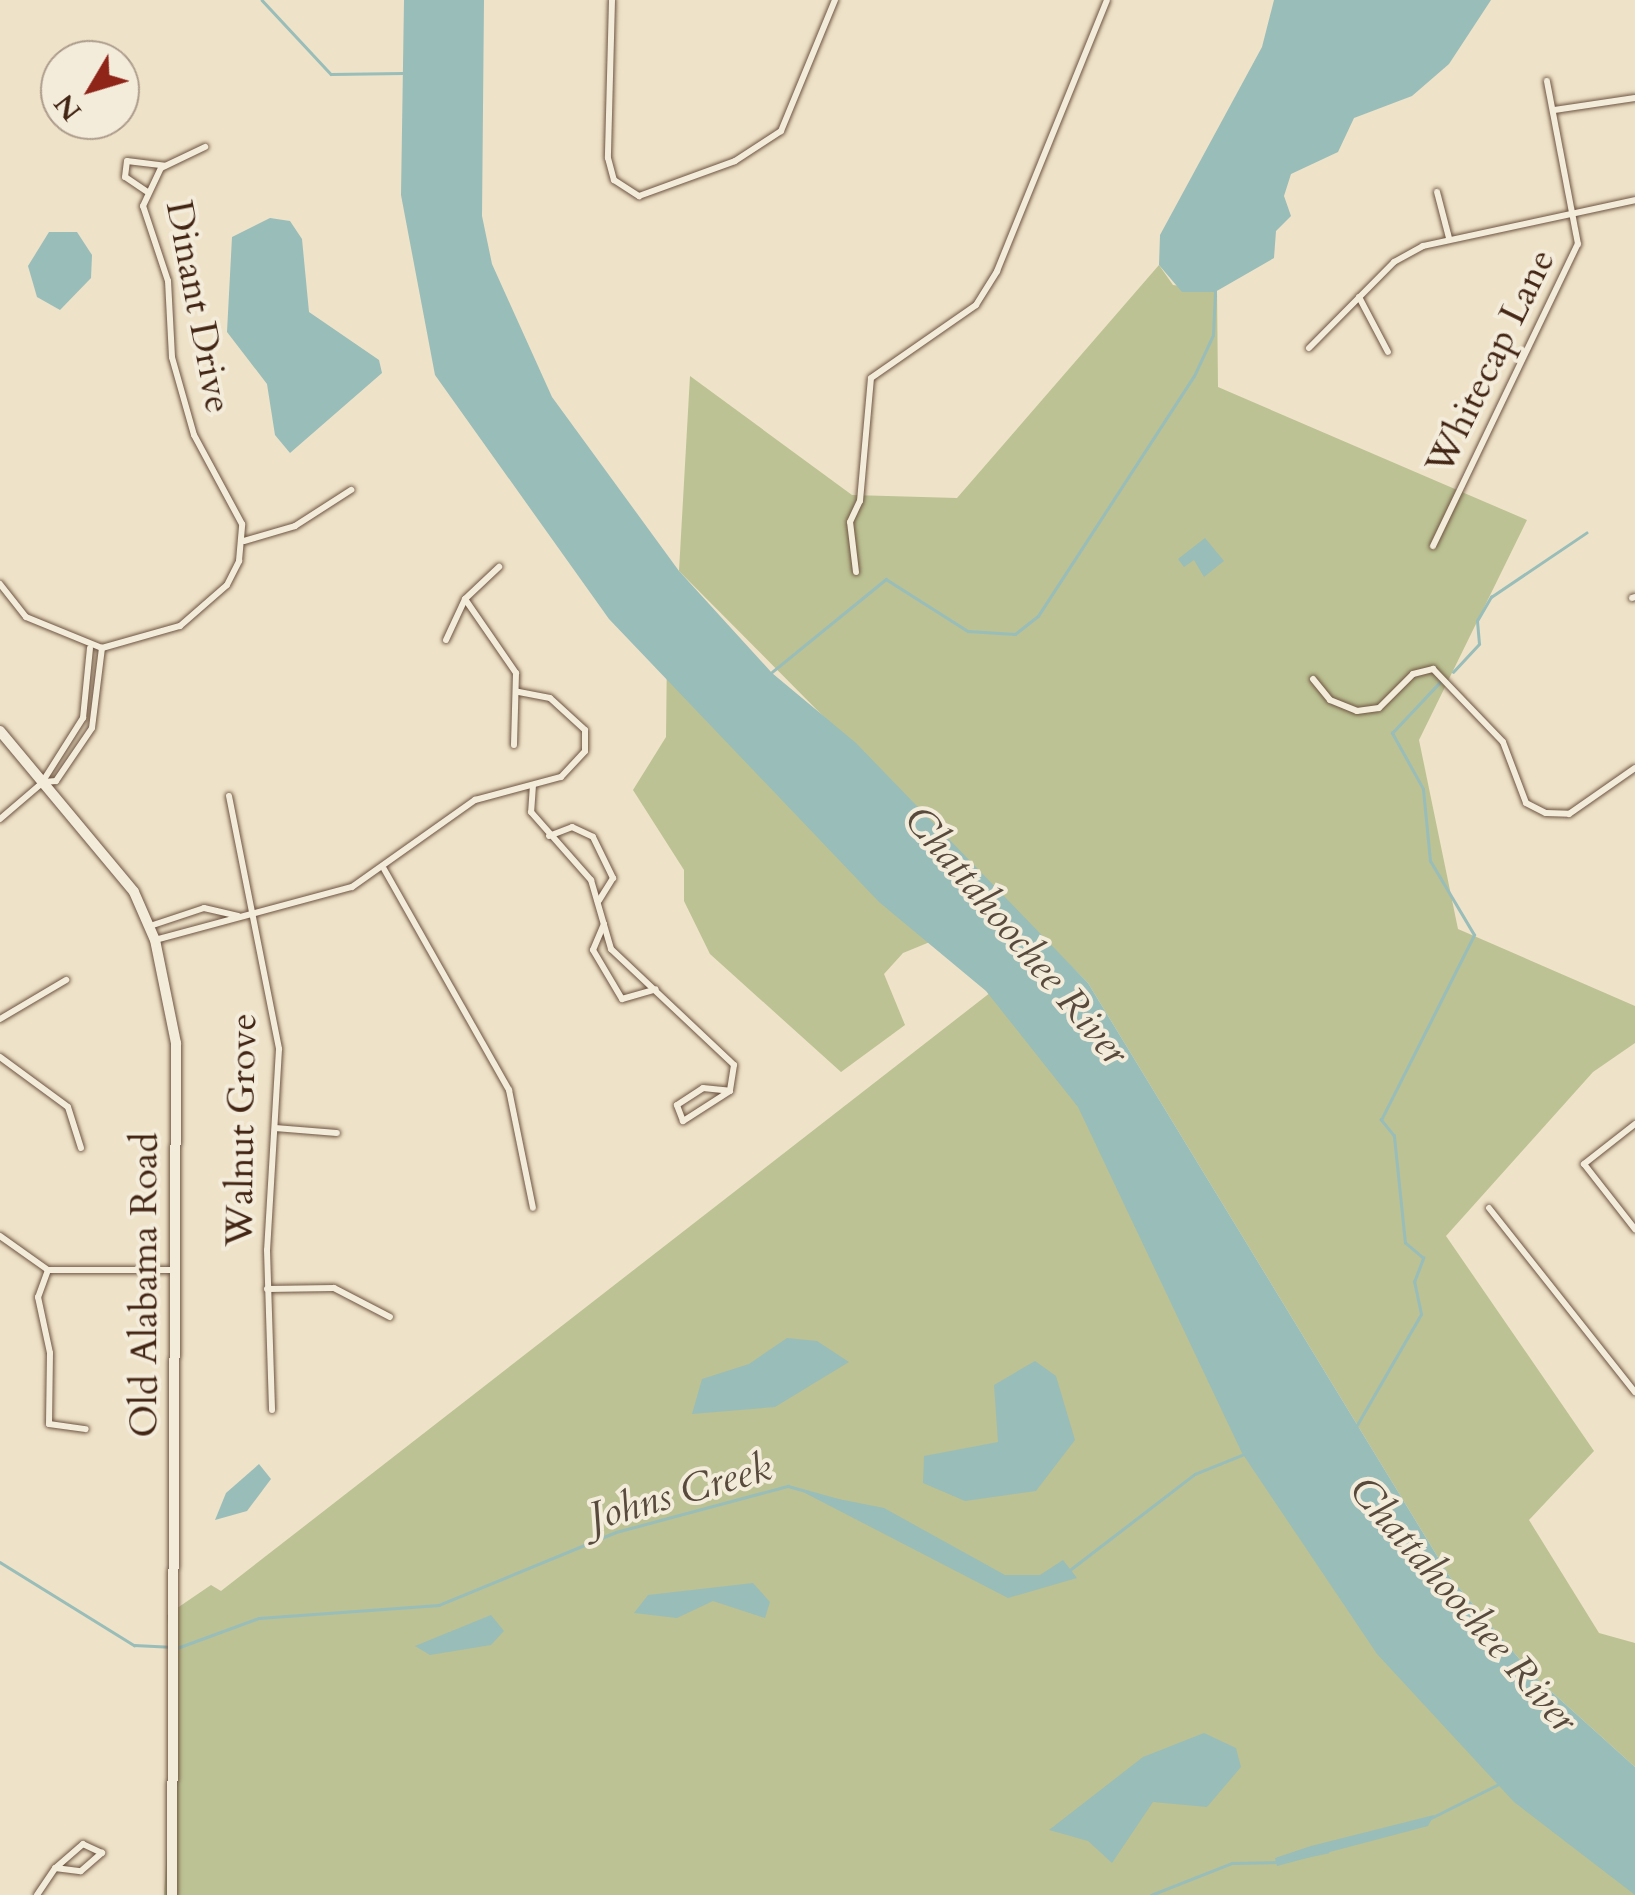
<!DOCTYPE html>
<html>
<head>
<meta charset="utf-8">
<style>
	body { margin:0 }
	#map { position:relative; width:1635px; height:1895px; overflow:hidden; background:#eee2c8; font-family:Cardo,serif }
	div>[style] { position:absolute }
	.green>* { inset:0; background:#bcc293 }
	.water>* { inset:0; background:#99bdb9 }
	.stream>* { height:2.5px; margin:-1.25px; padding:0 1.25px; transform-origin:1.25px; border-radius:1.25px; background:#99bdb9 }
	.roads { filter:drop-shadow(0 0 2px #6e5441) drop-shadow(0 0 2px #6e5441) }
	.minor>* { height:6px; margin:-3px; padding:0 3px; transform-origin:3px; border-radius:3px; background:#f4ecdb }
	.secondary>* { height:10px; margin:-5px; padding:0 5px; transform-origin:5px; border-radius:5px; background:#f4ecdb }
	span { translate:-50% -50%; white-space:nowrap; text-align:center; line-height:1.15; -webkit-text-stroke:8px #f4ecdb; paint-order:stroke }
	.street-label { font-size:38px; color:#432514 }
	.water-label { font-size:40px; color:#584b3d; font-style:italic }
	.north { position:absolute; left:40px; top:40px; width:100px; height:100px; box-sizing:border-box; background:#f4ecdb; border:2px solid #ad9c8b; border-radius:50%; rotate:232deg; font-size:28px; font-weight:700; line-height:40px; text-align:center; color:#432514 }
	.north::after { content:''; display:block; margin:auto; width:35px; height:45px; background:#8f2418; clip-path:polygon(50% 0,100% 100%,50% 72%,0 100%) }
</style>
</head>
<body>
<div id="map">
	<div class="green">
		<div style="clip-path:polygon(1159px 265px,1173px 285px,1217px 291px,1218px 387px,1527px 520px,1419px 740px,1458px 929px,1635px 1006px,1635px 1043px,1593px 1072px,1446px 1236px,1594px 1451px,1529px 1520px,1599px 1633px,1635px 1643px,1635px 1767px,1533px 1675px,1450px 1577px,1088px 983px,679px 571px,690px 376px,852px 495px,957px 498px)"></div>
		<div style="clip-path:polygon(667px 650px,942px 937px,903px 953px,884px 974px,905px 1025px,841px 1072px,710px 954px,684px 901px,684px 870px,633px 790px,666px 737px)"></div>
		<div style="clip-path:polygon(995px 989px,1107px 1140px,1163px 1285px,1224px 1398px,1635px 1883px,1635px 1895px,164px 1895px,176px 1706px,167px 1615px,211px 1585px,221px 1591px)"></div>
	</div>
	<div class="water">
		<div style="clip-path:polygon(404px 0,484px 0,482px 216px,492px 264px,552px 397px,679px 571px,772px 673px,856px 743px,1088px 983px,1450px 1577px,1533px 1675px,1635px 1767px,1635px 1895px,1514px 1802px,1377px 1654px,1242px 1453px,1078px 1107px,986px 991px,879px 902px,609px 619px,435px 375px,401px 195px)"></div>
		<div style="clip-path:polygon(1274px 0,1491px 0,1449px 64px,1412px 96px,1354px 118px,1338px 152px,1291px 174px,1284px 196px,1291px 216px,1276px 231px,1274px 258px,1215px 292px,1182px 292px,1159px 265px,1160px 235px,1262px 47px)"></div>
		<div style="clip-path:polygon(270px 218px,290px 221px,302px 239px,309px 312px,379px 360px,382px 373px,290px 453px,275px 435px,267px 384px,227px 332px,232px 237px)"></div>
		<div style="clip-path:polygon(49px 232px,77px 232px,92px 255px,91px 278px,60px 310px,37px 297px,28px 266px)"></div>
		<div style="clip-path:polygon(1205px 538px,1224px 561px,1204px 577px,1194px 560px,1184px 567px,1178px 559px)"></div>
		<div style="clip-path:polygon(787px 1338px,817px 1341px,849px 1362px,775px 1407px,692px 1414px,702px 1379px,749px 1364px)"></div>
		<div style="clip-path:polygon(1035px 1361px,1056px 1376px,1075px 1440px,1036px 1491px,965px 1501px,923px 1483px,924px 1456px,998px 1442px,994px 1385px)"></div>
		<div style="clip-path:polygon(259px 1464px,271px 1479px,247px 1511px,215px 1520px,226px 1493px)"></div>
		<div style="clip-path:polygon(803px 1492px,884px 1508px,1005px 1575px,1040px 1575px,1063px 1560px,1077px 1578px,1008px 1598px)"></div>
		<div style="clip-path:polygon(753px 1583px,770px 1602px,765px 1618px,713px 1601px,677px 1618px,634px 1613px,648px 1595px)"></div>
		<div style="clip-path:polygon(491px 1615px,504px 1631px,491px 1645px,430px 1655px,415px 1646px)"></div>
		<div style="clip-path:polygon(1204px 1733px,1236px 1748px,1241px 1767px,1207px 1807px,1153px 1802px,1112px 1863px,1088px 1841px,1049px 1830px,1143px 1757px)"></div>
		<div style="clip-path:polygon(1434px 1815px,1428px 1826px,1277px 1866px,1275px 1858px,1311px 1846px)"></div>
	</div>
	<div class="stream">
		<div style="left:262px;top:0;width:101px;rotate:47deg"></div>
		<div style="left:331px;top:74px;width:72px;rotate:-0.8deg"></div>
		<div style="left:772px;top:672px;width:147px;rotate:-39.2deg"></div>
		<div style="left:886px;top:579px;width:97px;rotate:32.4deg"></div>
		<div style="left:968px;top:631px;width:47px;rotate:3.7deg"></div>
		<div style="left:1015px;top:634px;width:29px;rotate:-38deg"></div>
		<div style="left:1038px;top:616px;width:286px;rotate:-57deg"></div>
		<div style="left:1194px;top:376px;width:45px;rotate:-65.1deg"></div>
		<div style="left:1213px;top:335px;width:43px;rotate:-87.3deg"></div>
		<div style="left:1453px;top:672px;width:38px;rotate:-47deg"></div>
		<div style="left:1479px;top:644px;width:23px;rotate:-95deg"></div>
		<div style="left:1477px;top:621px;width:28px;rotate:-60deg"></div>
		<div style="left:1491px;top:597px;width:115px;rotate:-34deg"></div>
		<div style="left:1353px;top:1432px;width:136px;rotate:-60deg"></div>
		<div style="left:1421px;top:1314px;width:33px;rotate:-102deg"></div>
		<div style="left:1414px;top:1282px;width:26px;rotate:-69deg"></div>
		<div style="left:1423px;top:1258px;width:23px;rotate:-140deg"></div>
		<div style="left:1405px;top:1243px;width:108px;rotate:-95.9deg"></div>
		<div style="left:1394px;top:1136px;width:21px;rotate:-129deg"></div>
		<div style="left:1381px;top:1120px;width:207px;rotate:-63.3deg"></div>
		<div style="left:1474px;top:935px;width:86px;rotate:-120.7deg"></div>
		<div style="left:1430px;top:861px;width:72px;rotate:-95.6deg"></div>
		<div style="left:1423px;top:789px;width:64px;rotate:-119deg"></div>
		<div style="left:1392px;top:733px;width:70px;rotate:-46.7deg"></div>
		<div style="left:0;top:1562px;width:158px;rotate:31.8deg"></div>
		<div style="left:134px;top:1645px;width:35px;rotate:3deg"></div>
		<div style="left:1071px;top:1569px;width:156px;rotate:-37.5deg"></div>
		<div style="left:1195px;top:1474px;width:51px;rotate:-22deg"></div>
		<div style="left:177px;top:1648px;width:87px;rotate:-20.1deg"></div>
		<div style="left:259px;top:1618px;width:180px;rotate:-4.1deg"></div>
		<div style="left:439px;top:1605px;width:191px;rotate:-22.4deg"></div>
		<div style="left:616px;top:1532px;width:178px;rotate:-15deg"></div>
		<div style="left:788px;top:1486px;width:56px;rotate:15.5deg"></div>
		<div style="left:1429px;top:1819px;width:76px;rotate:-26.6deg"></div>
		<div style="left:1295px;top:1858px;width:33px;rotate:-11deg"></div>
		<div style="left:1151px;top:1895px;width:87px;rotate:-21.6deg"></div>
		<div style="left:1232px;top:1863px;width:46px;rotate:-1.2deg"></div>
	</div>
	<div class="roads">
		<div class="minor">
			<div style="left:612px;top:0;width:158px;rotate:91.5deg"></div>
			<div style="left:608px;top:158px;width:23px;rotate:75deg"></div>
			<div style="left:614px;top:180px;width:30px;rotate:33deg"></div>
			<div style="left:639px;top:196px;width:102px;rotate:-20deg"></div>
			<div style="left:735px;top:161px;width:55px;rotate:-33.1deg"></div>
			<div style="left:781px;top:131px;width:142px;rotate:-67.6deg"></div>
			<div style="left:1554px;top:110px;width:82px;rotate:-8.4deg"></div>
			<div style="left:146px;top:191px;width:25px;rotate:-146deg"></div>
			<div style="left:125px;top:177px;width:16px;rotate:-83deg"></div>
			<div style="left:127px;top:161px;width:38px;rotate:7deg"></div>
			<div style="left:1437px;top:192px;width:48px;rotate:75.4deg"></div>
			<div style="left:1359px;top:297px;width:62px;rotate:62.2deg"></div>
			<div style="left:1309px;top:348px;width:121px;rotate:-45.3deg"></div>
			<div style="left:1394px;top:262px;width:33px;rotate:-29deg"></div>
			<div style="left:1423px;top:246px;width:217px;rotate:-12.2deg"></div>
			<div style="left:244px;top:541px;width:53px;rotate:-16.4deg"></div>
			<div style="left:295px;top:526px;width:67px;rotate:-32.7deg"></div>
			<div style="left:1433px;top:546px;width:335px;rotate:-64.4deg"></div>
			<div style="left:1578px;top:244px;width:166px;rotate:-100.8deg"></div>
			<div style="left:856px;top:572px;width:50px;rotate:-96.8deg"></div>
			<div style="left:850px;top:522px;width:23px;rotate:-65deg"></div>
			<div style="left:860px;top:501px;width:123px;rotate:-84.9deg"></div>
			<div style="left:871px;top:378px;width:128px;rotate:-34.8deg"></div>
			<div style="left:976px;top:305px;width:40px;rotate:-58deg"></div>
			<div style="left:997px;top:271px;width:292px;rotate:-67.9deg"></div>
			<div style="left:0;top:584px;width:42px;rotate:51.8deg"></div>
			<div style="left:26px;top:617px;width:82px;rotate:22.2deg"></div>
			<div style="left:102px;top:648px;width:81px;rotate:-15.8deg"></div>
			<div style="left:180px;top:626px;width:62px;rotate:-41.1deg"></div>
			<div style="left:227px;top:585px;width:27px;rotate:-63deg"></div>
			<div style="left:239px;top:561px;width:37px;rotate:-85deg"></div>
			<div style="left:242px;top:524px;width:101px;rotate:-118.3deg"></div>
			<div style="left:194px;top:435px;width:81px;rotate:-105.8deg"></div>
			<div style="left:172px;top:357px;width:76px;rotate:-93deg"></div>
			<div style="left:168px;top:281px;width:79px;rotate:-108.4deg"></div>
			<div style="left:143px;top:206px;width:42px;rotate:-64.7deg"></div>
			<div style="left:161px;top:168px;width:49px;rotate:-25.5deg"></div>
			<div style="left:1632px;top:598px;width:3px;rotate:-18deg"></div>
			<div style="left:465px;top:599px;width:90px;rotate:55.4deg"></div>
			<div style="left:516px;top:673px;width:72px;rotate:91.6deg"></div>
			<div style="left:446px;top:640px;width:45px;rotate:-65.1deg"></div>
			<div style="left:465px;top:599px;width:47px;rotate:-43.3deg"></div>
			<div style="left:1313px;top:679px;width:27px;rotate:51deg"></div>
			<div style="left:1330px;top:700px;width:29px;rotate:22deg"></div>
			<div style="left:1357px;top:711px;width:22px;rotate:-8deg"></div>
			<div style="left:1379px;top:708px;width:48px;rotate:-45deg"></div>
			<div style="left:1413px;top:674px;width:21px;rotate:-14deg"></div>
			<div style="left:1433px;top:669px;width:101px;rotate:46.2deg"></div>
			<div style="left:1503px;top:742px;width:65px;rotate:69.3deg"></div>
			<div style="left:1526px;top:803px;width:22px;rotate:27deg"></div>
			<div style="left:1546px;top:813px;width:23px;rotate:2deg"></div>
			<div style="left:1569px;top:814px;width:80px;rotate:-34.9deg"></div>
			<div style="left:43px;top:781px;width:75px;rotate:-57.6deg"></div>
			<div style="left:83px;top:718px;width:70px;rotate:-84.3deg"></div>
			<div style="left:44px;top:782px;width:12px;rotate:-5deg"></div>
			<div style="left:56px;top:781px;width:64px;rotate:-55.8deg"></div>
			<div style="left:92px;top:728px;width:81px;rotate:-82.9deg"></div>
			<div style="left:533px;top:785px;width:27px;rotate:94deg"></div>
			<div style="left:531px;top:812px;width:91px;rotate:48.6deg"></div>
			<div style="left:591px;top:880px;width:72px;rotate:73.8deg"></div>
			<div style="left:611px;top:949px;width:169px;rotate:43.3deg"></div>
			<div style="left:734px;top:1065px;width:26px;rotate:99deg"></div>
			<div style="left:229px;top:796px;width:258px;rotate:78.8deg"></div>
			<div style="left:279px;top:1049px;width:201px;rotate:93.4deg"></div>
			<div style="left:267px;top:1250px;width:160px;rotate:88.2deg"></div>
			<div style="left:0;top:819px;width:55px;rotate:-40.6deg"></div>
			<div style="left:549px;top:836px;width:25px;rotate:-21deg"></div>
			<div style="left:572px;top:827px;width:23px;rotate:25deg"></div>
			<div style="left:593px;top:837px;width:46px;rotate:64deg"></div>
			<div style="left:613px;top:878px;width:26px;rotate:122deg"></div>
			<div style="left:384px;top:869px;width:254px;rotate:60.5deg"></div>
			<div style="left:509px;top:1090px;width:120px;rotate:78.5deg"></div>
			<div style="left:604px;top:924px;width:28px;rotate:113deg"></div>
			<div style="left:593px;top:950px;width:57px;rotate:59.4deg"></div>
			<div style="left:622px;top:999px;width:35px;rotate:-16deg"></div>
			<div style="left:150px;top:926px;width:57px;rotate:-18.4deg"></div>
			<div style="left:204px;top:908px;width:35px;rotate:13deg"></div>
			<div style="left:155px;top:940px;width:204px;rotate:-15.1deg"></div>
			<div style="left:352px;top:887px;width:151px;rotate:-35.3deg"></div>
			<div style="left:475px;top:800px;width:89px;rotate:-15deg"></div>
			<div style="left:561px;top:777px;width:35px;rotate:-47deg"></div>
			<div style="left:585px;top:751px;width:21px;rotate:-90deg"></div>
			<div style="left:585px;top:730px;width:47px;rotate:-137.6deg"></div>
			<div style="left:550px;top:698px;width:33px;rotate:-169deg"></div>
			<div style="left:0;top:1019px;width:77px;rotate:-30.6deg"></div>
			<div style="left:0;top:1057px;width:84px;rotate:36.3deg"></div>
			<div style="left:68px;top:1107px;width:43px;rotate:72.4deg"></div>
			<div style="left:703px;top:1088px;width:27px;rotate:6deg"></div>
			<div style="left:730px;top:1091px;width:56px;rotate:147.4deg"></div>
			<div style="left:683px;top:1121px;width:17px;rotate:-111deg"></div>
			<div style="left:677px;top:1105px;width:31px;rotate:-33deg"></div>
			<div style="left:1635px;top:1124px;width:65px;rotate:141.9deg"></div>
			<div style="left:1584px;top:1164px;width:83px;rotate:51.9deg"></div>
			<div style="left:275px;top:1128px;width:62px;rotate:4.6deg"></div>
			<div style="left:1489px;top:1208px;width:235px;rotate:51.6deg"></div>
			<div style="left:0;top:1236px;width:59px;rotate:35.3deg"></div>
			<div style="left:48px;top:1270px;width:126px"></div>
			<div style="left:48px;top:1270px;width:29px;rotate:110deg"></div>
			<div style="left:38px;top:1297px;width:57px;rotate:77.9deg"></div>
			<div style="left:50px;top:1353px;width:71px;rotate:90.8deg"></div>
			<div style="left:49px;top:1424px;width:37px;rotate:8deg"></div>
			<div style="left:267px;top:1289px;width:67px;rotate:-0.9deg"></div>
			<div style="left:334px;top:1288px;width:63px;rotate:27.4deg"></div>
			<div style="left:37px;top:1895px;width:32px;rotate:-56deg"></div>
			<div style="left:55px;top:1868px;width:26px;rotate:7deg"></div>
			<div style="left:81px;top:1871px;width:28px;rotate:-41deg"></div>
			<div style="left:102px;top:1853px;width:21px;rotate:-155deg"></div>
			<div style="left:83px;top:1844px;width:37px;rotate:139deg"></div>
		</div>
		<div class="secondary">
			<div style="left:0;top:731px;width:209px;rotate:50.2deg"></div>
			<div style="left:134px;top:892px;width:52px;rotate:66.4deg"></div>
			<div style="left:155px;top:940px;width:105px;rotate:78.5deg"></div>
			<div style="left:176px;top:1043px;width:852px;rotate:90.27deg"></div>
		</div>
	</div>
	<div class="street-label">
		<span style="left:198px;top:307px;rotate:79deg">Dinant Drive</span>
		<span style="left:1491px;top:362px;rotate:-64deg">Whitecap Lane</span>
		<span style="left:242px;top:1130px;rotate:-89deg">Walnut Grove</span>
		<span style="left:145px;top:1285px;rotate:-90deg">Old Alabama Road</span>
	</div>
	<div class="water-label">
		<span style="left:1016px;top:936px;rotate:50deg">Chattahoochee River</span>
		<span style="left:680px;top:1493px;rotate:-16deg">Johns Creek</span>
		<span style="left:1463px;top:1605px;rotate:49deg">Chattahoochee River</span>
	</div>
	<div class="north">N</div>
</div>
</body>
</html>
